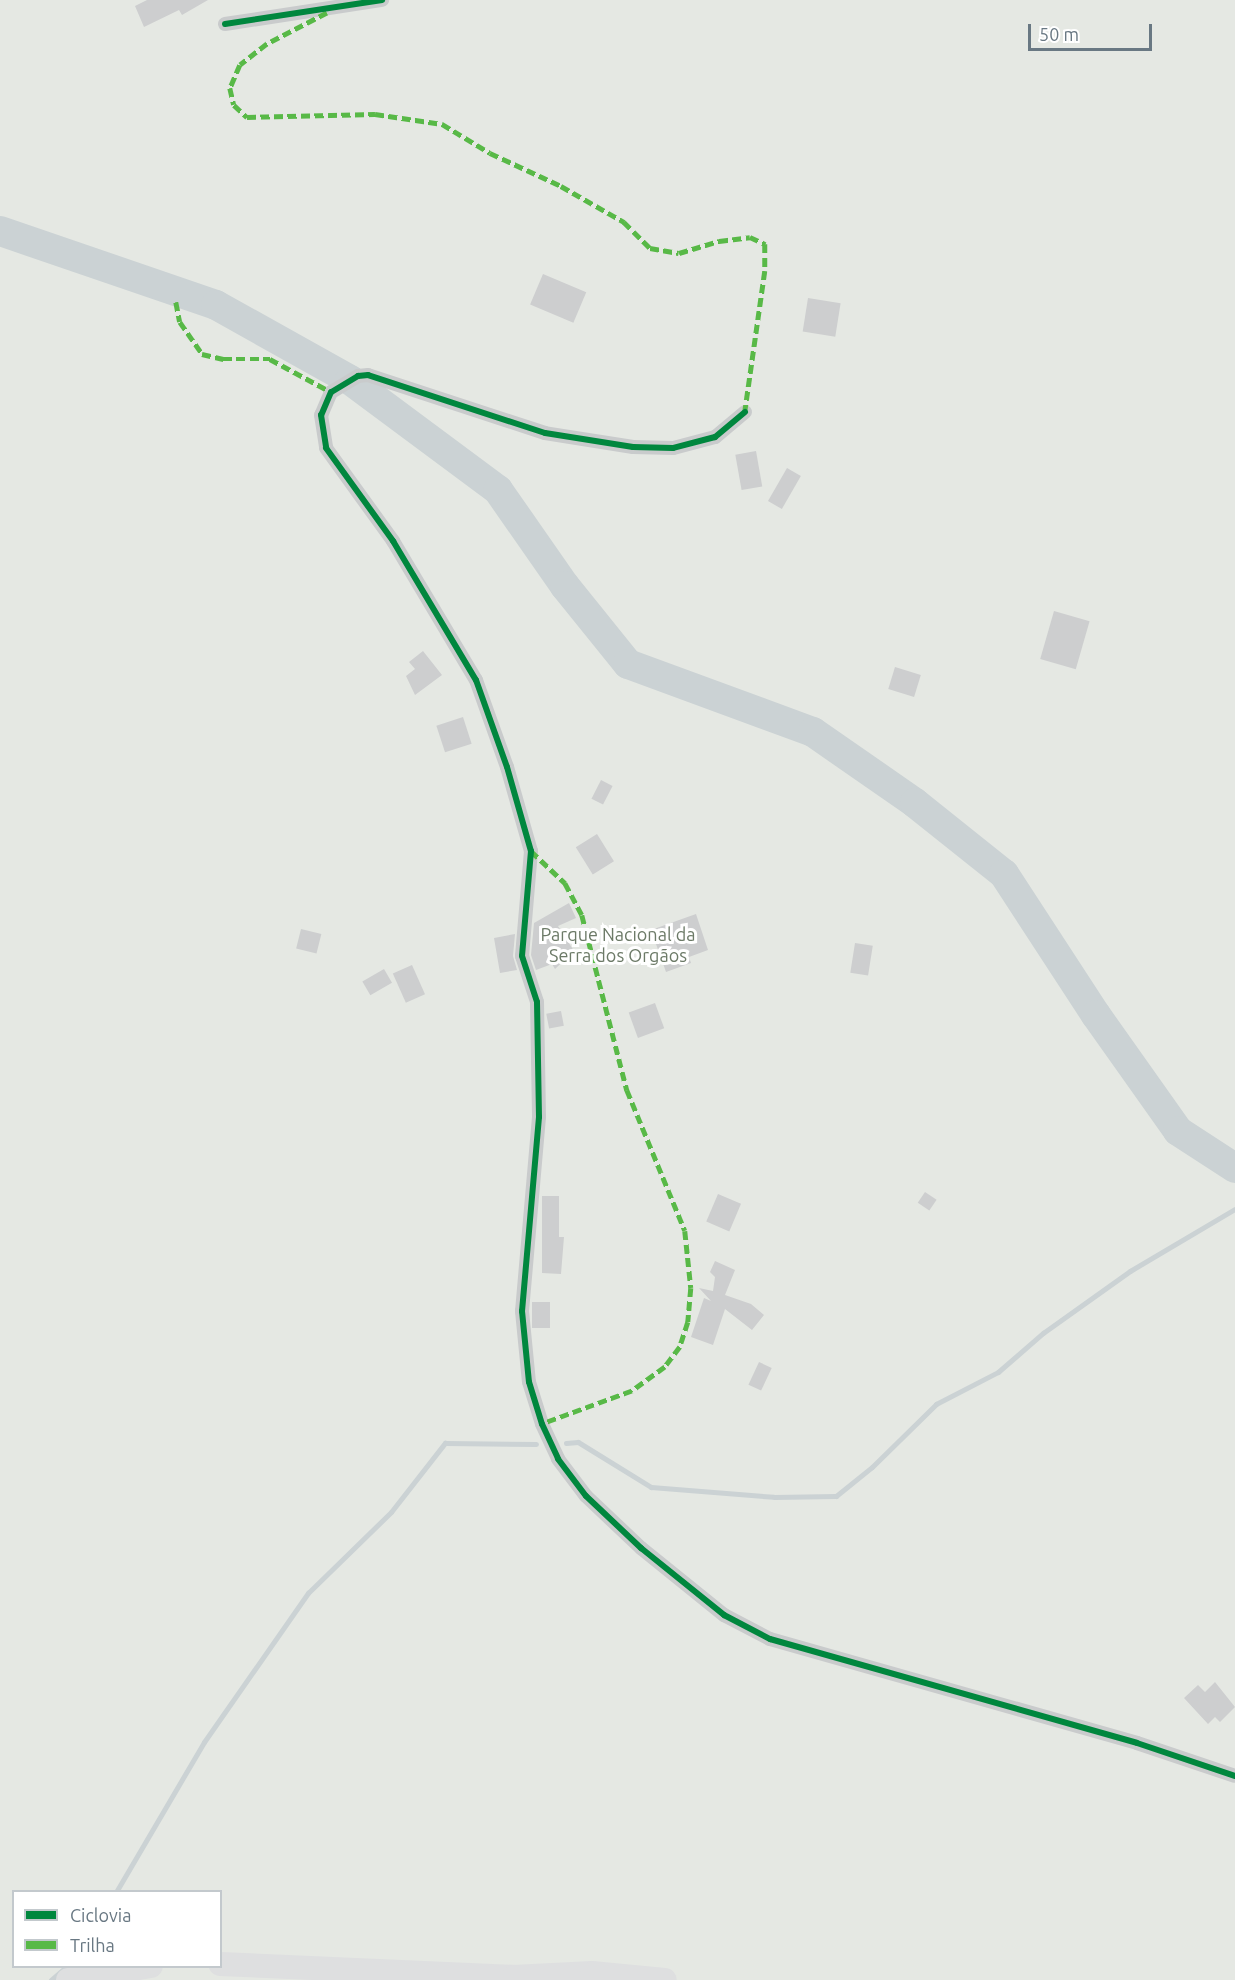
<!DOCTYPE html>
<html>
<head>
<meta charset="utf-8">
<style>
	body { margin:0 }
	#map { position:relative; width:1235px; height:1980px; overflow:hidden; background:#f6f6f6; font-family:Ubuntu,sans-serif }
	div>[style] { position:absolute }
	.green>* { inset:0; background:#e5e8e3 }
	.stream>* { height:5px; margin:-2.5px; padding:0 2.5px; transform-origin:2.5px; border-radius:2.5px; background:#cbd2d4 }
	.river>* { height:30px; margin:-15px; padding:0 15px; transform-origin:15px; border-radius:15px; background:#cbd2d4 }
	.building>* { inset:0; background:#cdcecf; transform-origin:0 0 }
	.minor>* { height:14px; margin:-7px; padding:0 7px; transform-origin:7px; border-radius:7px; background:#c9cbcc }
	.trunk>* { height:24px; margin:-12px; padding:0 12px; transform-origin:12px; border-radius:12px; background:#dedfe0 }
	.quiet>* { height:4.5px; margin-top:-2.25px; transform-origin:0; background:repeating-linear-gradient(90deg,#58b947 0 9px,transparent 0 13.5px) }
	.cycleway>* { height:6px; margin:-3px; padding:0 3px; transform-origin:3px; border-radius:3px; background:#00873e }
	span { translate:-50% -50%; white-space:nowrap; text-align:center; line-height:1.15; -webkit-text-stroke:6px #fff; paint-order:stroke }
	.park-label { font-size:18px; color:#6c7a67 }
	.legend { position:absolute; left:12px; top:1890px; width:210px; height:78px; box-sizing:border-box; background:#fff; border:2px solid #c3c9cd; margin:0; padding:8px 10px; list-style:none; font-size:18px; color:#697883 }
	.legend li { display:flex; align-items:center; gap:12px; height:30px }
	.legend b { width:30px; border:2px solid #c3c9cd }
	.scale { position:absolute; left:1028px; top:24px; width:124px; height:27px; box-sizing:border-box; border:3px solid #697883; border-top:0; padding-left:8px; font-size:18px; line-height:21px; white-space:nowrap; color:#697883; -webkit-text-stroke:4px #fff; paint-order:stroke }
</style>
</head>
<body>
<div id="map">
	<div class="green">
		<div style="clip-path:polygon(evenodd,0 0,1235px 0,1235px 1980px,0 1980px,0 0,14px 1892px,220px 1892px,220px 1966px,14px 1966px,14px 1892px)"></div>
	</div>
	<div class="stream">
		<div style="left:566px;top:1443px;width:12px;rotate:-5deg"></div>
		<div style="left:578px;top:1442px;width:86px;rotate:31.7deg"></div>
		<div style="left:651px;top:1487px;width:123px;rotate:4.6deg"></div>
		<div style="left:774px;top:1497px;width:62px;rotate:-0.9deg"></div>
		<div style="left:836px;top:1496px;width:46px;rotate:-38.9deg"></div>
		<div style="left:872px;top:1467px;width:90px;rotate:-44.5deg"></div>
		<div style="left:936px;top:1404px;width:70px;rotate:-27.3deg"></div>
		<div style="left:998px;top:1372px;width:60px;rotate:-40.9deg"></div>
		<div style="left:1043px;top:1333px;width:107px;rotate:-35.5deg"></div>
		<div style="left:1130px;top:1271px;width:122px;rotate:-30.6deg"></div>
		<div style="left:116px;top:1892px;width:174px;rotate:-59.6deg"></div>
		<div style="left:204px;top:1742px;width:182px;rotate:-55.1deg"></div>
		<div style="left:308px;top:1593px;width:116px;rotate:-44.3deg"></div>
		<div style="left:391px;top:1512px;width:88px;rotate:-52deg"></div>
		<div style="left:445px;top:1443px;width:91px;rotate:0.6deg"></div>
		<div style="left:51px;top:1980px;width:21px;rotate:-41deg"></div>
	</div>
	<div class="river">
		<div style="left:0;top:231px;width:228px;rotate:18.9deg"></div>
		<div style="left:216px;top:305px;width:154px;rotate:29.2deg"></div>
		<div style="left:350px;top:380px;width:184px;rotate:36.6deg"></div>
		<div style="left:498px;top:490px;width:117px;rotate:55.1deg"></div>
		<div style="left:565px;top:586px;width:100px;rotate:51.1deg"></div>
		<div style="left:628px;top:664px;width:197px;rotate:20.2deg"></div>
		<div style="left:813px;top:732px;width:124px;rotate:34.8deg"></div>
		<div style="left:915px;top:803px;width:114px;rotate:38.6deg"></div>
		<div style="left:1004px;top:874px;width:168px;rotate:56.9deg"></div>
		<div style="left:1096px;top:1015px;width:142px;rotate:54.7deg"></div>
		<div style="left:1178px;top:1131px;width:68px;rotate:33deg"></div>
	</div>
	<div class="building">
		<div style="clip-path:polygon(147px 0,208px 0,182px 15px,179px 10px,144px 27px,135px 6px)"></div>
		<div style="left:543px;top:274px;width:47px;height:33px;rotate:23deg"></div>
		<div style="left:808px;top:298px;width:33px;height:34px;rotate:9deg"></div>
		<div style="left:756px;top:451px;width:36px;height:21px;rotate:80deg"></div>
		<div style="left:787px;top:468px;width:16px;height:38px;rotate:30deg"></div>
		<div style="left:1054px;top:611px;width:37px;height:50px;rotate:16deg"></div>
		<div style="clip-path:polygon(423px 651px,442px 675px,415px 695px,406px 676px,415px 669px,409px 662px)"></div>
		<div style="left:895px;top:667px;width:27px;height:23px;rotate:17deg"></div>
		<div style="left:463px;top:717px;width:28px;height:28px;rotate:72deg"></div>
		<div style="left:601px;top:780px;width:13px;height:21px;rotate:27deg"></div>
		<div style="left:597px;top:834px;width:32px;height:25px;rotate:58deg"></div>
		<div style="clip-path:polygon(569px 903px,576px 918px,558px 926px,574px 951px,555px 969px,552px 964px,536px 970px,531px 955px,534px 923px)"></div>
		<div style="clip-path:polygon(696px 914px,708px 950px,689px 957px,691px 963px,666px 972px,651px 930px)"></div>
		<div style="left:301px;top:929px;width:21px;height:20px;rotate:14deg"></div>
		<div style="clip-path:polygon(515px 934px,513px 956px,517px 970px,500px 973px,494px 938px)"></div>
		<div style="left:855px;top:943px;width:18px;height:30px;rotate:9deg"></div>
		<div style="left:412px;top:965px;width:32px;height:21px;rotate:66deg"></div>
		<div style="left:384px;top:969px;width:16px;height:25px;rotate:60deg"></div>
		<div style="left:655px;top:1003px;width:27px;height:28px;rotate:70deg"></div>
		<div style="left:561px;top:1011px;width:15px;height:15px;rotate:79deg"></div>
		<div style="left:925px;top:1192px;width:14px;height:13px;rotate:34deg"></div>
		<div style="left:718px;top:1194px;width:25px;height:30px;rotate:23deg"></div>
		<div style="clip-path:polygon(542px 1196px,559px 1196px,559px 1237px,564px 1237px,561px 1274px,542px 1273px)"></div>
		<div style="clip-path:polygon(715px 1261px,735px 1270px,725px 1295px,751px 1304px,764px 1315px,752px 1330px,725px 1309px,713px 1345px,691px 1337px,704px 1298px,711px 1301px,699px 1288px,713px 1291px,715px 1277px,710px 1272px)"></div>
		<div style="left:532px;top:1302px;width:18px;height:26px"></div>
		<div style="left:759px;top:1362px;width:14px;height:25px;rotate:25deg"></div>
		<div style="clip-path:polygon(1215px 1682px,1235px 1707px,1220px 1722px,1215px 1717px,1208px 1724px,1184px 1698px,1198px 1685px,1205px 1692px)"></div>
	</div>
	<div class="minor">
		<div style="left:225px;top:24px;width:159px;rotate:-8.7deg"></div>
		<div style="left:745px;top:412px;width:39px;rotate:140deg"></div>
		<div style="left:715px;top:437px;width:43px;rotate:165.3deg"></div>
		<div style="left:673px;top:448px;width:40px;rotate:-178.6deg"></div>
		<div style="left:633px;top:447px;width:89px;rotate:-171deg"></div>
		<div style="left:545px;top:433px;width:186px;rotate:-161.9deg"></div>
		<div style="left:368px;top:375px;width:10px;rotate:174deg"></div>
		<div style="left:358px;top:376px;width:31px;rotate:149deg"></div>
		<div style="left:331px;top:392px;width:25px;rotate:113deg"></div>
		<div style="left:321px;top:415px;width:33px;rotate:81deg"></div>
		<div style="left:326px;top:448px;width:115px;rotate:54.2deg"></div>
		<div style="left:393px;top:541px;width:162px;rotate:59.2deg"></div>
		<div style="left:476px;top:680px;width:92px;rotate:70.4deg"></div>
		<div style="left:507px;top:767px;width:87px;rotate:74.1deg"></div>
		<div style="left:531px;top:851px;width:105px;rotate:94.9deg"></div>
		<div style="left:522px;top:956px;width:48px;rotate:71.9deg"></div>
		<div style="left:537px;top:1002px;width:115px;rotate:89deg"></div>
		<div style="left:539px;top:1117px;width:195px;rotate:95deg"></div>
		<div style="left:522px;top:1311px;width:71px;rotate:84.4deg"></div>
		<div style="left:529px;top:1382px;width:44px;rotate:72.8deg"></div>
		<div style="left:542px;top:1424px;width:38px;rotate:65deg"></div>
		<div style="left:558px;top:1459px;width:46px;rotate:52.9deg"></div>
		<div style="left:586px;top:1496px;width:76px;rotate:43.4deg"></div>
		<div style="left:641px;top:1548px;width:107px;rotate:38.9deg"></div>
		<div style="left:724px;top:1615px;width:52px;rotate:27.6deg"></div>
		<div style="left:770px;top:1639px;width:381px;rotate:15.8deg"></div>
		<div style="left:1137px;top:1743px;width:103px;rotate:18.6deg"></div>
	</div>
	<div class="trunk">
		<div style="left:220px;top:1964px;width:293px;rotate:2.5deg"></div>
		<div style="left:513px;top:1977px;width:79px;rotate:-2.9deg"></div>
		<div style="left:592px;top:1973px;width:73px;rotate:5.5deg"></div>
		<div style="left:68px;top:1980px;width:84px;rotate:-9.6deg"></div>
	</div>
	<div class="quiet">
		<div style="left:327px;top:13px;width:68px;rotate:152.7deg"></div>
		<div style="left:267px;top:44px;width:34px;rotate:142deg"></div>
		<div style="left:240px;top:65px;width:25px;rotate:113deg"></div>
		<div style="left:230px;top:88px;width:17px;rotate:77deg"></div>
		<div style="left:234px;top:105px;width:18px;rotate:43deg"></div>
		<div style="left:247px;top:117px;width:128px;rotate:-1.3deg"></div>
		<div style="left:375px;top:114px;width:68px;rotate:8.5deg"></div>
		<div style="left:442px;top:124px;width:56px;rotate:31.1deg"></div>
		<div style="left:490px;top:153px;width:78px;rotate:24.9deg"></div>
		<div style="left:561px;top:186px;width:73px;rotate:29.7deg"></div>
		<div style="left:624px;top:222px;width:37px;rotate:45deg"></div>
		<div style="left:650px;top:248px;width:29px;rotate:10deg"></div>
		<div style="left:679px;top:253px;width:42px;rotate:-16.7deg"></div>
		<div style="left:719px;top:241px;width:31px;rotate:-7deg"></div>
		<div style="left:750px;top:237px;width:17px;rotate:25deg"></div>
		<div style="left:765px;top:244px;width:27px;rotate:90deg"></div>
		<div style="left:765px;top:271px;width:142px;rotate:98.1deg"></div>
		<div style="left:176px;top:302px;width:20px;rotate:79deg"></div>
		<div style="left:180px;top:322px;width:39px;rotate:55deg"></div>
		<div style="left:202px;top:354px;width:22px;rotate:13deg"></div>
		<div style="left:223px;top:359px;width:47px"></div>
		<div style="left:270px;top:359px;width:69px;rotate:28.4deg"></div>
		<div style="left:531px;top:851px;width:47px;rotate:43.3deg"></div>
		<div style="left:565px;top:883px;width:36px;rotate:62deg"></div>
		<div style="left:582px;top:915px;width:181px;rotate:75.6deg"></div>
		<div style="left:627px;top:1090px;width:152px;rotate:67.6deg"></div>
		<div style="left:685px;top:1231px;width:57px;rotate:84deg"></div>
		<div style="left:691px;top:1288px;width:34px;rotate:95deg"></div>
		<div style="left:688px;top:1322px;width:26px;rotate:108deg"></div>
		<div style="left:680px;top:1347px;width:25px;rotate:127deg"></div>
		<div style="left:665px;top:1367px;width:41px;rotate:144deg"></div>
		<div style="left:632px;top:1391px;width:96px;rotate:159.9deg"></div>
	</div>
	<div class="cycleway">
		<div style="left:225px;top:24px;width:159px;rotate:-8.7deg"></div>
		<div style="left:745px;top:412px;width:39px;rotate:140deg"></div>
		<div style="left:715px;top:437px;width:43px;rotate:165.3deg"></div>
		<div style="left:673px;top:448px;width:40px;rotate:-178.6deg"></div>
		<div style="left:633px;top:447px;width:89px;rotate:-171deg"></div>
		<div style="left:545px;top:433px;width:186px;rotate:-161.9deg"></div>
		<div style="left:368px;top:375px;width:10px;rotate:174deg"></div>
		<div style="left:358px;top:376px;width:31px;rotate:149deg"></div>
		<div style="left:331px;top:392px;width:25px;rotate:113deg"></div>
		<div style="left:321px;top:415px;width:33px;rotate:81deg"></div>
		<div style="left:326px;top:448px;width:115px;rotate:54.2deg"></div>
		<div style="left:393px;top:541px;width:162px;rotate:59.2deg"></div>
		<div style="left:476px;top:680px;width:92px;rotate:70.4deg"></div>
		<div style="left:507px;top:767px;width:87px;rotate:74.1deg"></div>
		<div style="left:531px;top:851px;width:105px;rotate:94.9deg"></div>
		<div style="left:522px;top:956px;width:48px;rotate:71.9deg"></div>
		<div style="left:537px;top:1002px;width:115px;rotate:89deg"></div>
		<div style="left:539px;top:1117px;width:195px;rotate:95deg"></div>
		<div style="left:522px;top:1311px;width:71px;rotate:84.4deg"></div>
		<div style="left:529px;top:1382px;width:44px;rotate:72.8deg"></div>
		<div style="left:542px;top:1424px;width:38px;rotate:65deg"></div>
		<div style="left:558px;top:1459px;width:46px;rotate:52.9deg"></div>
		<div style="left:586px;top:1496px;width:76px;rotate:43.4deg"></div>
		<div style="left:641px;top:1548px;width:107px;rotate:38.9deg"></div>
		<div style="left:724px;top:1615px;width:52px;rotate:27.6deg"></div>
		<div style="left:770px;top:1639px;width:381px;rotate:15.8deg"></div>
		<div style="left:1137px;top:1743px;width:103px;rotate:18.6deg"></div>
	</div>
	<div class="park-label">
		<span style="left:618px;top:945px">Parque Nacional da<br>Serra dos Orgãos</span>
	</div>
	<ul class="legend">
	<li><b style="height:8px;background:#00873e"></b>Ciclovia</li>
	<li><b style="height:8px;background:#58b947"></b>Trilha</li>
	</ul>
	<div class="scale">50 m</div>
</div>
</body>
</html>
